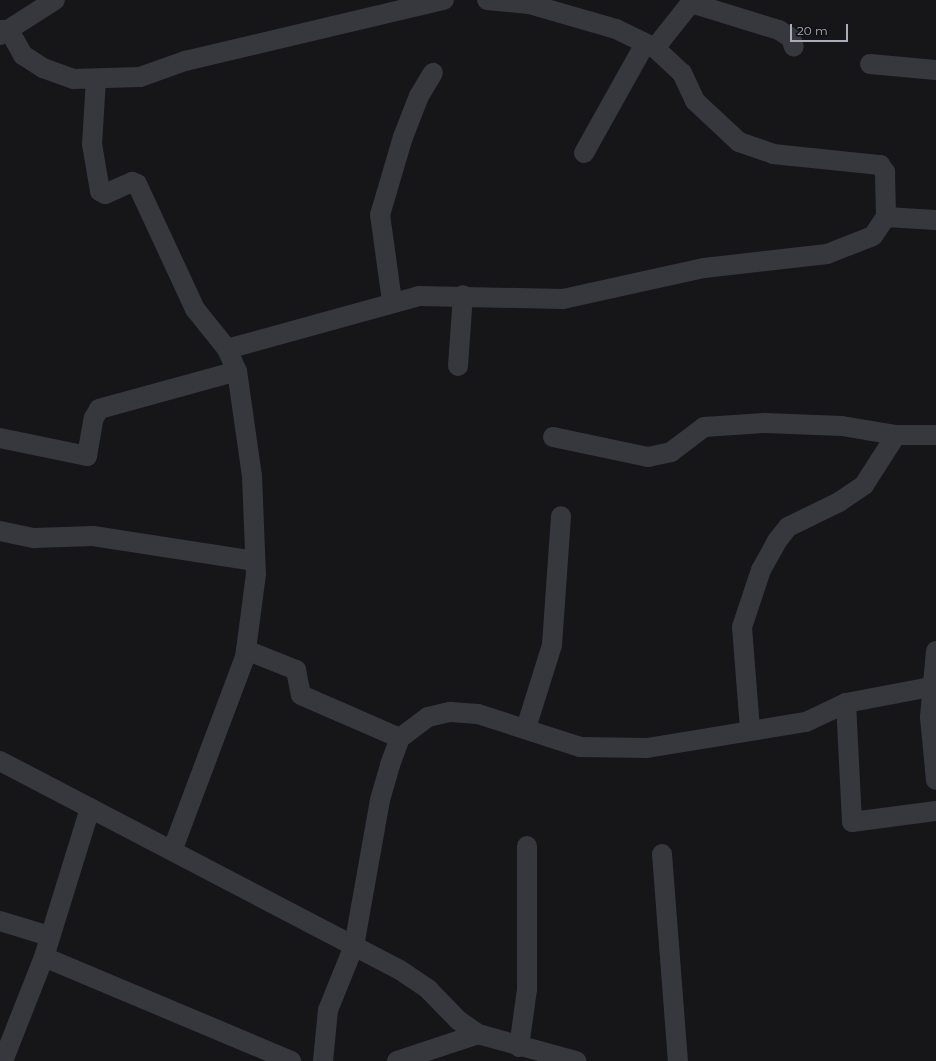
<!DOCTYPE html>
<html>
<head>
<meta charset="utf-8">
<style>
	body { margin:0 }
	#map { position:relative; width:936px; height:1061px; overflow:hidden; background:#161618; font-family:Montserrat,sans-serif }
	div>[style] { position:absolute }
	.street>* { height:20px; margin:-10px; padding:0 10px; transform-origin:10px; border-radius:10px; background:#37383d }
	span { translate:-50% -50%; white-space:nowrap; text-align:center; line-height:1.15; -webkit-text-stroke:3px #111113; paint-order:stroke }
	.scale { position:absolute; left:790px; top:24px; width:58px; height:18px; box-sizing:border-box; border:2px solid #a8adb8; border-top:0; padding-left:5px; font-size:12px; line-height:14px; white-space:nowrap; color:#a8adb8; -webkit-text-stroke:3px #111113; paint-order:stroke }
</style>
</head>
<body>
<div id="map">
	<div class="street">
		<div style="left:487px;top:0;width:42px;rotate:5.4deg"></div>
		<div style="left:529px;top:4px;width:91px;rotate:16deg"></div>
		<div style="left:616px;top:29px;width:43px;rotate:26deg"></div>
		<div style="left:655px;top:48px;width:37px;rotate:43deg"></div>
		<div style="left:682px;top:73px;width:31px;rotate:65deg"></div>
		<div style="left:695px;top:101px;width:60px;rotate:43deg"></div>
		<div style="left:739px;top:142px;width:36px;rotate:19deg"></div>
		<div style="left:773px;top:154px;width:108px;rotate:5.9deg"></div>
		<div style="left:880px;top:165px;width:9px;rotate:54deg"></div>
		<div style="left:885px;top:172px;width:45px;rotate:88.7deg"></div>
		<div style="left:886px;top:217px;width:50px;rotate:3.4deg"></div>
		<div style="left:691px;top:3px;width:92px;rotate:17.1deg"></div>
		<div style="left:779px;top:30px;width:14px;rotate:34deg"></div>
		<div style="left:791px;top:38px;width:9px;rotate:72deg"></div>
		<div style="left:0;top:30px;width:9px"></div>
		<div style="left:9px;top:30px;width:29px;rotate:61deg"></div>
		<div style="left:23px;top:55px;width:24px;rotate:33deg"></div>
		<div style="left:43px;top:68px;width:32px;rotate:20deg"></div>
		<div style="left:73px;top:79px;width:67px;rotate:-1.7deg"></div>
		<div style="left:140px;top:77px;width:48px;rotate:-19.6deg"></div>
		<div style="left:185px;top:61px;width:266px;rotate:-13.3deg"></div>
		<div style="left:0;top:35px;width:65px;rotate:-32.5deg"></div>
		<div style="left:655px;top:48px;width:61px;rotate:-51.6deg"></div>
		<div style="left:870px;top:64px;width:66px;rotate:5.2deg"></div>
		<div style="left:96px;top:79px;width:65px;rotate:93.5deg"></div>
		<div style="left:92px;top:144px;width:48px;rotate:80.3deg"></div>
		<div style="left:100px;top:191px;width:6px;rotate:31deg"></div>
		<div style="left:105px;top:194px;width:30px;rotate:-24deg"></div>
		<div style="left:132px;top:182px;width:5px;rotate:22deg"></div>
		<div style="left:137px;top:184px;width:138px;rotate:65.1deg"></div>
		<div style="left:195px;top:309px;width:51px;rotate:51.3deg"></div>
		<div style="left:227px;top:349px;width:24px;rotate:66deg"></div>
		<div style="left:237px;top:371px;width:106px;rotate:81.9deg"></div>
		<div style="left:252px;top:476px;width:98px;rotate:87.7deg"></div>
		<div style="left:256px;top:574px;width:84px;rotate:97.5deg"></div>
		<div style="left:245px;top:657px;width:207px;rotate:110.6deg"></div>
		<div style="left:584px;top:153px;width:125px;rotate:-60.8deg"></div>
		<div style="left:392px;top:301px;width:87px;rotate:-97.9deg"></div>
		<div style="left:380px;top:215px;width:81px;rotate:-73.6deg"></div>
		<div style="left:403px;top:137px;width:44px;rotate:-68.7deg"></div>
		<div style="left:419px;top:96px;width:27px;rotate:-59deg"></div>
		<div style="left:227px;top:349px;width:199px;rotate:-15.4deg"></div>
		<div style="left:419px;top:296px;width:144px;rotate:1.2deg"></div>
		<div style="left:563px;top:299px;width:144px;rotate:-12.4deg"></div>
		<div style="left:704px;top:268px;width:124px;rotate:-6.5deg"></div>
		<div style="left:827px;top:254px;width:49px;rotate:-21.4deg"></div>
		<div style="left:873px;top:236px;width:23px;rotate:-56deg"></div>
		<div style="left:458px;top:366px;width:71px;rotate:-86deg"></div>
		<div style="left:553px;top:437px;width:97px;rotate:11.9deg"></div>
		<div style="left:648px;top:457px;width:24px;rotate:-12deg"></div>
		<div style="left:671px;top:452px;width:41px;rotate:-37.1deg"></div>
		<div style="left:704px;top:427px;width:61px;rotate:-3.8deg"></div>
		<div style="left:765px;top:423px;width:77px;rotate:2.2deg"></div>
		<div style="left:842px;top:426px;width:55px;rotate:9.5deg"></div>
		<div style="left:896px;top:435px;width:40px"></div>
		<div style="left:0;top:438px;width:89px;rotate:11.7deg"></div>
		<div style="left:87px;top:456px;width:39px;rotate:-80deg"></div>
		<div style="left:94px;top:418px;width:10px;rotate:-61deg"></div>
		<div style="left:99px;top:409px;width:143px;rotate:-15.4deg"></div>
		<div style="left:0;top:531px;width:35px;rotate:12deg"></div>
		<div style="left:34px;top:538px;width:59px;rotate:-1.9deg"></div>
		<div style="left:93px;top:536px;width:164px;rotate:8.8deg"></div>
		<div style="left:246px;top:650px;width:54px;rotate:21.8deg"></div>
		<div style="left:296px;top:670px;width:25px;rotate:79deg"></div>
		<div style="left:301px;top:695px;width:108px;rotate:23.5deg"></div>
		<div style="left:936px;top:651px;width:66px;rotate:95.2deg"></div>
		<div style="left:930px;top:717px;width:63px;rotate:84.6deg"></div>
		<div style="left:846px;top:703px;width:119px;rotate:87.1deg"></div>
		<div style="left:852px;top:822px;width:85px;rotate:-7.5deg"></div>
		<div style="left:526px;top:728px;width:87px;rotate:-72.6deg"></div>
		<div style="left:552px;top:645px;width:129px;rotate:-86deg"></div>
		<div style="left:750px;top:729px;width:102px;rotate:-94.5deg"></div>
		<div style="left:742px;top:627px;width:60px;rotate:-71.6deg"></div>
		<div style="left:761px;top:570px;width:33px;rotate:-61deg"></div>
		<div style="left:777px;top:541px;width:18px;rotate:-52deg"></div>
		<div style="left:788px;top:527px;width:57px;rotate:-26.1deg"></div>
		<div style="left:839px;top:502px;width:30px;rotate:-34deg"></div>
		<div style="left:864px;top:485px;width:59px;rotate:-57.4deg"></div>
		<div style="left:0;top:761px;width:451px;rotate:27.6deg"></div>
		<div style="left:400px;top:970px;width:34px;rotate:34deg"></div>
		<div style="left:428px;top:989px;width:43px;rotate:45.9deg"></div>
		<div style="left:458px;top:1020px;width:24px;rotate:35deg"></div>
		<div style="left:478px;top:1034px;width:102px;rotate:15.4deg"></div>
		<div style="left:662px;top:854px;width:208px;rotate:85.6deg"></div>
		<div style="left:0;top:921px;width:51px;rotate:17deg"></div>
		<div style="left:44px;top:957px;width:268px;rotate:22.8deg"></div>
		<div style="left:519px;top:1047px;width:59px;rotate:-82.1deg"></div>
		<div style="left:527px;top:989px;width:143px;rotate:-90deg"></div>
		<div style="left:3px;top:1061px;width:112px;rotate:-68.5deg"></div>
		<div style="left:44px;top:957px;width:156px;rotate:-72.8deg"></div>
		<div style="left:323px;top:1061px;width:51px;rotate:-84.4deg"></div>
		<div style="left:328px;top:1010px;width:69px;rotate:-67.9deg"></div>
		<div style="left:354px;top:946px;width:148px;rotate:-79.9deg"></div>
		<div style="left:380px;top:800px;width:36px;rotate:-74deg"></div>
		<div style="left:390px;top:765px;width:29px;rotate:-70deg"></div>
		<div style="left:400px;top:738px;width:35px;rotate:-37deg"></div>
		<div style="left:428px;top:717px;width:23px;rotate:-13deg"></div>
		<div style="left:450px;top:712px;width:28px;rotate:4deg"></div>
		<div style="left:478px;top:714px;width:107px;rotate:17.9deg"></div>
		<div style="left:580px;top:747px;width:67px;rotate:0.9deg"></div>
		<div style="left:647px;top:748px;width:161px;rotate:-9.3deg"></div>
		<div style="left:806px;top:722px;width:44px;rotate:-25.4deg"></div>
		<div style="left:846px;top:703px;width:86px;rotate:-10.7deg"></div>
		<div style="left:397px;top:1061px;width:85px;rotate:-18.4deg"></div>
	</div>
	<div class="scale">20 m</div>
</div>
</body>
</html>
